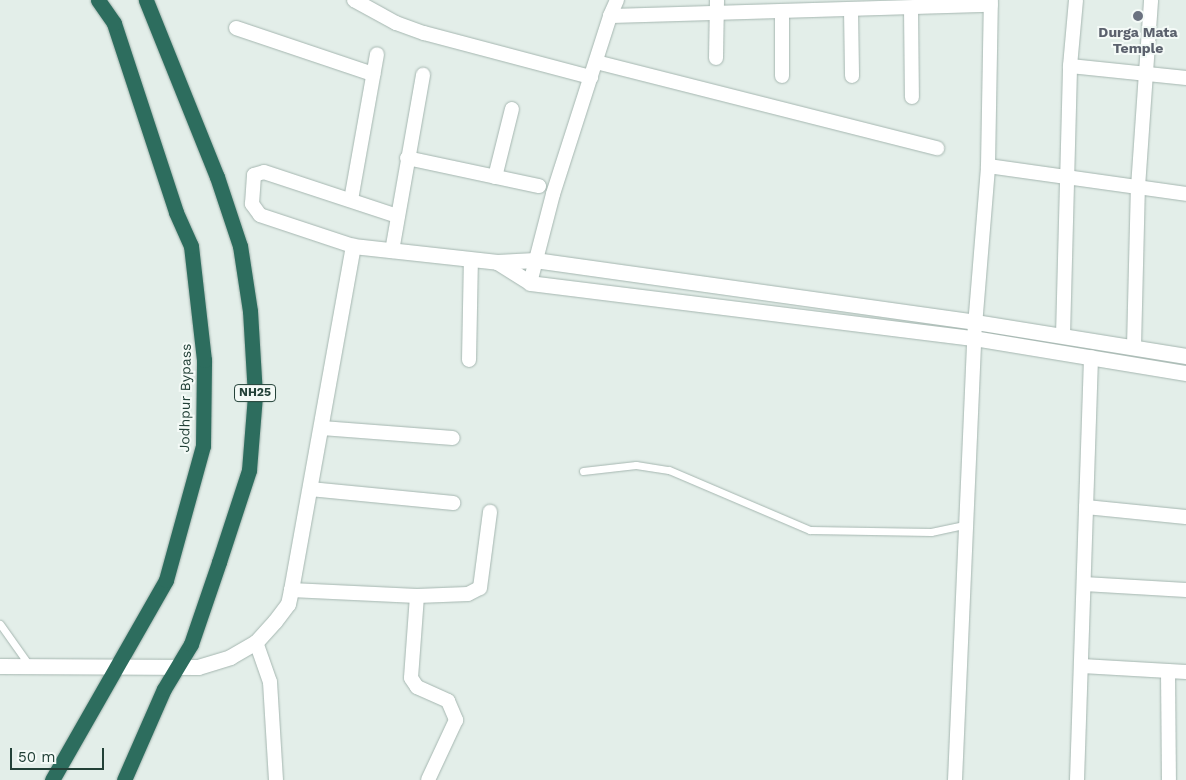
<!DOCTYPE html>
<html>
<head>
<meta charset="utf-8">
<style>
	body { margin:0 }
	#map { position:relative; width:1186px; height:780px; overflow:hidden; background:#e3eee9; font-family:"Work Sans",sans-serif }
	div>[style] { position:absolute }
	.roads { filter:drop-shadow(0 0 1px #a5b6b0) drop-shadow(0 0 1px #a5b6b0) }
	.lane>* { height:7px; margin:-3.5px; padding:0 3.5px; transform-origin:3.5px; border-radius:3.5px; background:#fff }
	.street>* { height:14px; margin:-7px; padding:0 7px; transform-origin:7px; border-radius:7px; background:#fff }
	.secondary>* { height:15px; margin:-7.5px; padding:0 7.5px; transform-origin:7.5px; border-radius:7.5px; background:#fff }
	.highway>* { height:15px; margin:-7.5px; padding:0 7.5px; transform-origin:7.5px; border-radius:7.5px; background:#2d6d5e }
	.dots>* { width:14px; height:14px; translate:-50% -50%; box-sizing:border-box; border:2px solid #f4faf7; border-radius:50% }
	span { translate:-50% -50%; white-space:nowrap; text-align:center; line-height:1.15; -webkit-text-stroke:4px #f4faf7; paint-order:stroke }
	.shield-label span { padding:1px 4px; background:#f4faf7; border:1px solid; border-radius:4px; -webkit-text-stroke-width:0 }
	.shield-label { font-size:12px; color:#224037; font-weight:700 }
	.worship-label { font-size:14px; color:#5b616d; font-weight:700 }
	.street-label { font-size:14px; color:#224037 }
	.scale { position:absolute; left:10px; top:748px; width:94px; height:22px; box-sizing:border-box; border:2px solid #224037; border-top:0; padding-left:6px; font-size:15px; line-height:18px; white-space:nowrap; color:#224037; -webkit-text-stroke:4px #f4faf7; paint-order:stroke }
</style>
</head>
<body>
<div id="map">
	<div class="roads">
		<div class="lane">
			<div style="left:583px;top:471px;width:53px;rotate:-6.5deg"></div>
			<div style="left:636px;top:465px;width:33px;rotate:9deg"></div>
			<div style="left:669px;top:470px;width:153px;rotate:23.1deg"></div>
			<div style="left:810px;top:530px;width:121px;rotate:0.9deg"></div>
			<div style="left:931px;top:532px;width:34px;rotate:-12deg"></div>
			<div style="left:0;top:624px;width:50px;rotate:54.7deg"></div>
		</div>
		<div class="street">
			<div style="left:354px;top:0;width:48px;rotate:28.7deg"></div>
			<div style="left:396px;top:23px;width:30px;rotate:20deg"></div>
			<div style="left:424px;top:33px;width:173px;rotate:14.8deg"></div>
			<div style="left:617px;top:0;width:17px;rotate:114deg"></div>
			<div style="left:610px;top:16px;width:381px;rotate:-1.7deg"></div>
			<div style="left:911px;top:8px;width:89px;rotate:89.4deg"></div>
			<div style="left:851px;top:10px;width:66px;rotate:89.1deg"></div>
			<div style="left:236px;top:28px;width:145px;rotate:18.6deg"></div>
			<div style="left:716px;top:58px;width:58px;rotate:-89deg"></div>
			<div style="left:596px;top:62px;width:352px;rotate:14.2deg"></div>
			<div style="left:1070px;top:66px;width:117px;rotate:5.9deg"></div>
			<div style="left:782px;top:76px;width:64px;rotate:-90deg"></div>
			<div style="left:407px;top:158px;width:135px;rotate:12deg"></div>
			<div style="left:988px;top:166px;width:200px;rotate:8deg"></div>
			<div style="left:495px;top:177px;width:70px;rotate:-76deg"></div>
			<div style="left:351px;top:200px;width:148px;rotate:-79.9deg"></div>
			<div style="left:353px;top:246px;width:98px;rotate:-161.6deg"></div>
			<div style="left:260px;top:215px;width:14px;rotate:-126deg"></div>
			<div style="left:252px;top:204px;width:29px;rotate:-86deg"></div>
			<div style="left:254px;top:175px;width:10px;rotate:-17deg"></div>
			<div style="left:264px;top:172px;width:140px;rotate:18.3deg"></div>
			<div style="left:392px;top:251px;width:179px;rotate:-80deg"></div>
			<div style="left:530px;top:283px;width:92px;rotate:-75.5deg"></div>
			<div style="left:553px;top:194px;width:187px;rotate:-72.2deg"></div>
			<div style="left:1063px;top:336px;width:270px;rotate:-88.5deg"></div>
			<div style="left:1070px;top:66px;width:66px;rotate:-84.8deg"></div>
			<div style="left:1134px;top:347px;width:160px;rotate:-88.6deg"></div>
			<div style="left:1138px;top:187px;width:187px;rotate:-86deg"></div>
			<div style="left:469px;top:360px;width:100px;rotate:-88.9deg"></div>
			<div style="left:322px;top:428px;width:131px;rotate:4.4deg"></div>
			<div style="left:310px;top:489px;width:144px;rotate:5.6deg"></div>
			<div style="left:1086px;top:507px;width:100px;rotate:5.7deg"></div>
			<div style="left:1084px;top:584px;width:102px;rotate:3.4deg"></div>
			<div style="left:291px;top:590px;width:126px;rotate:2.7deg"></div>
			<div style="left:417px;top:596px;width:82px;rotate:94.2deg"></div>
			<div style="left:411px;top:678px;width:11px;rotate:56deg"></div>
			<div style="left:417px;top:687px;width:34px;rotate:24deg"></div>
			<div style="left:448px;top:701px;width:21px;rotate:67deg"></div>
			<div style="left:456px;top:720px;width:66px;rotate:115deg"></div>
			<div style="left:417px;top:596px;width:51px;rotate:-2.2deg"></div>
			<div style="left:468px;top:594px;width:13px;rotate:-27deg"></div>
			<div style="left:480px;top:588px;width:77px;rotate:-82.5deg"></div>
			<div style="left:256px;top:642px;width:42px;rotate:70.7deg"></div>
			<div style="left:270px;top:682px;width:98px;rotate:86.5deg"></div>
			<div style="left:1082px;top:666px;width:104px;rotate:3.3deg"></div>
			<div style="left:1168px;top:671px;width:109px;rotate:89.5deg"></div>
			<div style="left:955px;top:780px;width:442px;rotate:-87.5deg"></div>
			<div style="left:974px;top:338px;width:173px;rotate:-85.3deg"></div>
			<div style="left:988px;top:166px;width:166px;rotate:-89deg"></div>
			<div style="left:1077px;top:780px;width:423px;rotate:-88.1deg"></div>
		</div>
		<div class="secondary">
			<div style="left:497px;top:262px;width:39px;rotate:32deg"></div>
			<div style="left:530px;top:283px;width:447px;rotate:7.1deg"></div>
			<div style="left:974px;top:338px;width:215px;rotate:9.4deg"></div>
			<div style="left:0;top:666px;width:198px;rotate:0.3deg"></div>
			<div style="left:198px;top:667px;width:34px;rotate:-17deg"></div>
			<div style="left:230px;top:657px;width:30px;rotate:-30deg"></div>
			<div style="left:256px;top:642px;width:28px;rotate:-48deg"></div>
			<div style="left:275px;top:621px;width:21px;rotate:-53deg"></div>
			<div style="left:288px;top:604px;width:14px;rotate:-78deg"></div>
			<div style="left:291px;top:590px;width:350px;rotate:-79.8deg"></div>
			<div style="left:353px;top:246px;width:145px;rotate:6.3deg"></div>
			<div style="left:497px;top:262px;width:38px;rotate:-3deg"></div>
			<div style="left:535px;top:260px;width:445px;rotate:8deg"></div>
			<div style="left:976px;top:322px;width:213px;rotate:9.2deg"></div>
		</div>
		<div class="highway">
			<div style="left:52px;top:780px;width:230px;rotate:-60.3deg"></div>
			<div style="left:166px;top:580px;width:139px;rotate:-74.6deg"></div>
			<div style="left:203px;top:446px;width:86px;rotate:-89.3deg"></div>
			<div style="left:204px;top:360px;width:115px;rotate:-96.5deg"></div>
			<div style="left:191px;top:246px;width:37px;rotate:-114deg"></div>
			<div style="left:176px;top:212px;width:199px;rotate:-108.2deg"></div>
			<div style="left:114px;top:23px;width:28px;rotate:-125deg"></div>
			<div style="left:124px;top:780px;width:99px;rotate:-66.3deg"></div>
			<div style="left:164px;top:689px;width:52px;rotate:-59deg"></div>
			<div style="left:191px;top:644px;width:87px;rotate:-71.1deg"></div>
			<div style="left:219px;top:562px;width:97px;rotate:-71.9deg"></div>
			<div style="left:249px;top:470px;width:75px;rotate:-85.4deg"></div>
			<div style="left:255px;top:395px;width:84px;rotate:-93.4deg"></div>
			<div style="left:250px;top:311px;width:66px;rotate:-98.7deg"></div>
			<div style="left:240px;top:246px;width:73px;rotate:-108.4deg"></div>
			<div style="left:217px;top:177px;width:191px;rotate:-111.9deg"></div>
		</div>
	</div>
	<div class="dots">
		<div style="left:1138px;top:16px;background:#6b7280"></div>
	</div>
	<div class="shield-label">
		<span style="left:255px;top:393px">NH25</span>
	</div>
	<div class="worship-label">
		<span style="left:1138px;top:40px">Durga Mata<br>Temple</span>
	</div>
	<div class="street-label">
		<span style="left:185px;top:398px;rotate:-89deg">Jodhpur Bypass</span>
	</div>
	<div class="scale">50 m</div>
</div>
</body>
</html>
